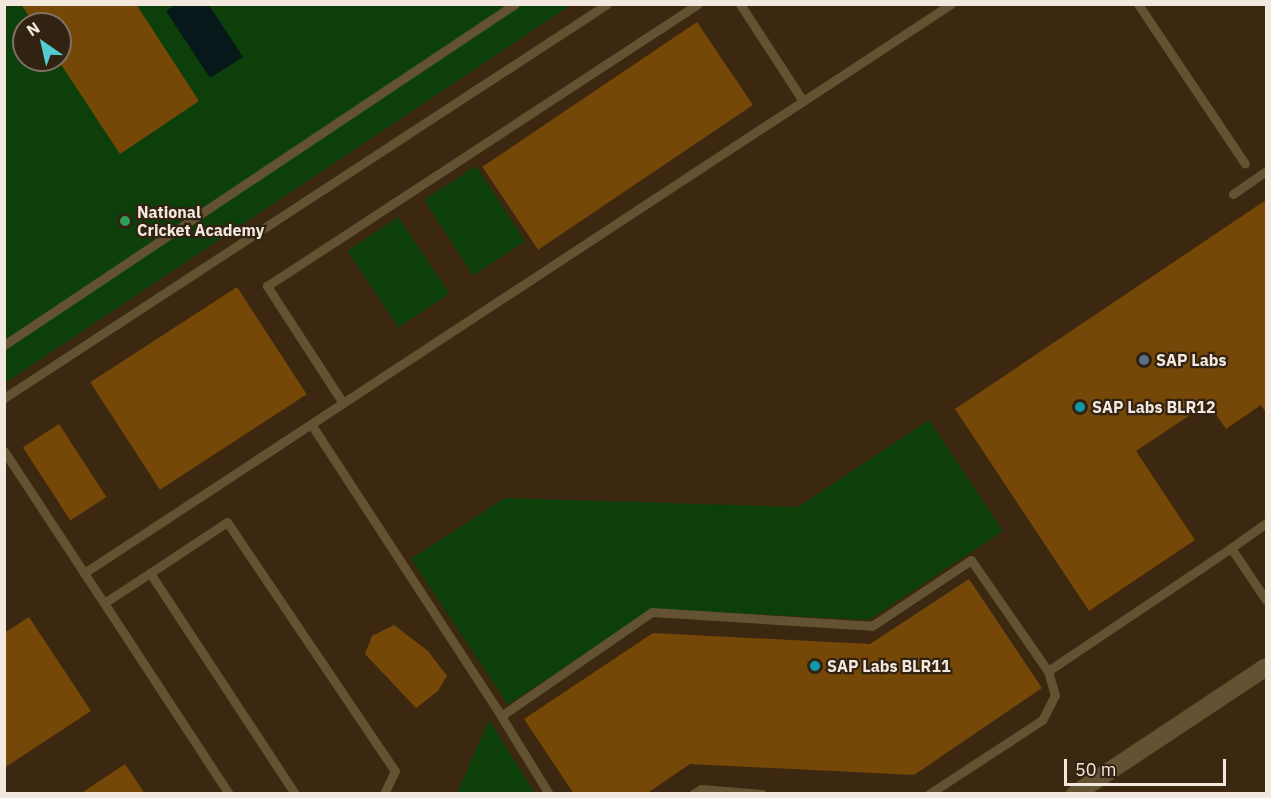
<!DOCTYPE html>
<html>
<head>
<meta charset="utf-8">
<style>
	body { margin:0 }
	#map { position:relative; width:1271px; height:798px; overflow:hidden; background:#322211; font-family:"IBM Plex Sans",sans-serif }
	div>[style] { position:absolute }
	.built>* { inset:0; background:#3c2710 }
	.green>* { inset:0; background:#0d3f0b; transform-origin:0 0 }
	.water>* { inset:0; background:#07181b }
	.building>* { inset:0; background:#764808; transform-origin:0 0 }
	.service>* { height:9px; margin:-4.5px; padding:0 4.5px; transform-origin:4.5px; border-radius:4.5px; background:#635332 }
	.tertiary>* { height:18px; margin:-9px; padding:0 9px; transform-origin:9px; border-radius:9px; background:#635332 }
	.dots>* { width:16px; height:16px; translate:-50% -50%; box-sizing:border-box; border:3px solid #322211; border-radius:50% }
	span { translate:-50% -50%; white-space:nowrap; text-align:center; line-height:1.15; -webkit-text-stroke:4.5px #322211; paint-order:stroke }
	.poi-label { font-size:16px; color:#f3e8de; font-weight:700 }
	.left { translate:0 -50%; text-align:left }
	.frame { position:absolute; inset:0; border:6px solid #f3e8de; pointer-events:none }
	.north { position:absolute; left:12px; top:12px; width:60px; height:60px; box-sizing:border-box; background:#322211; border:2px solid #7f7163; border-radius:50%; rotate:326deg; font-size:16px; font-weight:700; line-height:24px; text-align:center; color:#f3e8de }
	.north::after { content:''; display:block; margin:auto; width:21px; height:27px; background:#51ccd1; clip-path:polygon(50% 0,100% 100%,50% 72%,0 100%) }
	.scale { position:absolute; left:1064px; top:759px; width:162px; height:27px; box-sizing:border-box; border:3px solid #f3e8de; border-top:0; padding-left:8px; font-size:18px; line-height:21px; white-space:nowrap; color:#f3e8de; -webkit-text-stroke:4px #322211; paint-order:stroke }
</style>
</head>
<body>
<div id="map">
	<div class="built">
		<div style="clip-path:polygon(evenodd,5px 5px,1266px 5px,1266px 793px,5px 794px,5px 5px,24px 24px,60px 24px,60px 60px,24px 60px,24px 24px)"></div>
	</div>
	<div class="green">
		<div style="clip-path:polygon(evenodd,5px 5px,571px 5px,5px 383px,5px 5px,24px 24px,60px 24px,60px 60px,24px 60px,24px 24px)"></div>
		<div style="left:476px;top:166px;width:90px;height:62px;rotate:57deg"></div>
		<div style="left:398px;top:217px;width:92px;height:61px;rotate:56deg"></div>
		<div style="clip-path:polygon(929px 420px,1003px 531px,869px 620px,652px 609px,508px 705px,411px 559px,505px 498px,798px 507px)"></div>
		<div style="clip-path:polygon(489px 720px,535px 793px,457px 793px)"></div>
	</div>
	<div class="water">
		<div style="clip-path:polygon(175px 5px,209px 5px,243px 57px,210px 78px,166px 11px)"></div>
	</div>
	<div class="building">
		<div style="clip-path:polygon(21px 4px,136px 4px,199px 101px,120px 154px,58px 60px,60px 24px,34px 24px)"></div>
		<div style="left:697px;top:22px;width:100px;height:259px;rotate:56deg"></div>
		<div style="clip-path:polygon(1266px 200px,1266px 413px,1261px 405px,1226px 429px,1208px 403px,1136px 451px,1195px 540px,1089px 611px,955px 409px)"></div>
		<div style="left:237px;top:287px;width:128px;height:175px;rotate:57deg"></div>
		<div style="left:59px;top:424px;width:87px;height:43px;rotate:57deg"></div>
		<div style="clip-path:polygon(969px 579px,1042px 688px,914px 775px,690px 764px,646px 794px,574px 794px,524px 719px,653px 633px,870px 644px)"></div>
		<div style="clip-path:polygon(29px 617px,91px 711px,4px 768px,4px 633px)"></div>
		<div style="clip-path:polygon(394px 625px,428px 651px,447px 676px,438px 691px,416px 708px,365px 654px,372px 636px)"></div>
		<div style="clip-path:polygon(125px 764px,145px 794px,80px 794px)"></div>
	</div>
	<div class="service">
		<div style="left:740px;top:4px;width:116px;rotate:57deg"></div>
		<div style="left:1138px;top:4px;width:192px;rotate:56.2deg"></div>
		<div style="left:1233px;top:194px;width:40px;rotate:-34.9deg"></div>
		<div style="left:4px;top:345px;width:614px;rotate:-33.72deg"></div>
		<div style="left:4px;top:398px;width:720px;rotate:-33.16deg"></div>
		<div style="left:343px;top:403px;width:140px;rotate:-123deg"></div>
		<div style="left:267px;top:286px;width:515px;rotate:-33.2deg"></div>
		<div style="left:311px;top:424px;width:348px;rotate:56.9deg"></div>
		<div style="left:4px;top:451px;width:182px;rotate:56.7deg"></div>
		<div style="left:1266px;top:523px;width:43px;rotate:144.5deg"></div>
		<div style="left:1231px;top:548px;width:63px;rotate:56.1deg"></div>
		<div style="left:84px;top:573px;width:1037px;rotate:-33.28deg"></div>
		<div style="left:150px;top:573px;width:92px;rotate:-33.5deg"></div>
		<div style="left:227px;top:522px;width:300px;rotate:56deg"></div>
		<div style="left:395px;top:771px;width:25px;rotate:116deg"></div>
		<div style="left:1048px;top:671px;width:220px;rotate:-33.9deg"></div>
		<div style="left:229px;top:794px;width:228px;rotate:-123.2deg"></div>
		<div style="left:104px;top:603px;width:55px;rotate:-33.1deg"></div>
		<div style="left:150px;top:573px;width:264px;rotate:56.7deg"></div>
		<div style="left:549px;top:794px;width:92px;rotate:-121.6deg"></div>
		<div style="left:501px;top:716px;width:183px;rotate:-34.6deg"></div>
		<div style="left:652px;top:612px;width:220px;rotate:3.6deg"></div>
		<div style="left:872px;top:626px;width:119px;rotate:-33.7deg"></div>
		<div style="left:971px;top:560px;width:135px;rotate:55.3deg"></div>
		<div style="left:1048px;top:671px;width:25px;rotate:74deg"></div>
		<div style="left:1055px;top:695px;width:28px;rotate:117deg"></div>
		<div style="left:1042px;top:720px;width:135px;rotate:146.8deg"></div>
		<div style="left:693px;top:794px;width:9px;rotate:-32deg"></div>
		<div style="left:701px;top:789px;width:61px;rotate:4.7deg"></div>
	</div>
	<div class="tertiary">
		<div style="left:1075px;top:794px;width:229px;rotate:-33.6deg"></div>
	</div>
	<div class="dots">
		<div style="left:125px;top:221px;background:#2e9e5b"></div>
		<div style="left:1144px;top:360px;background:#5c6f8a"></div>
		<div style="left:1080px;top:407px;background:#0f9aa8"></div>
		<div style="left:815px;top:666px;background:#0f9aa8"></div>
	</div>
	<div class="poi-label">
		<span class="left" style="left:137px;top:221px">National<br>Cricket Academy</span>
		<span class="left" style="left:1156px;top:360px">SAP Labs</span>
		<span class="left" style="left:1092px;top:407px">SAP Labs BLR12</span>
		<span class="left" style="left:827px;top:666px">SAP Labs BLR11</span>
	</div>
	<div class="frame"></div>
	<div class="north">N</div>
	<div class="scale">50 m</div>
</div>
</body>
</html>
